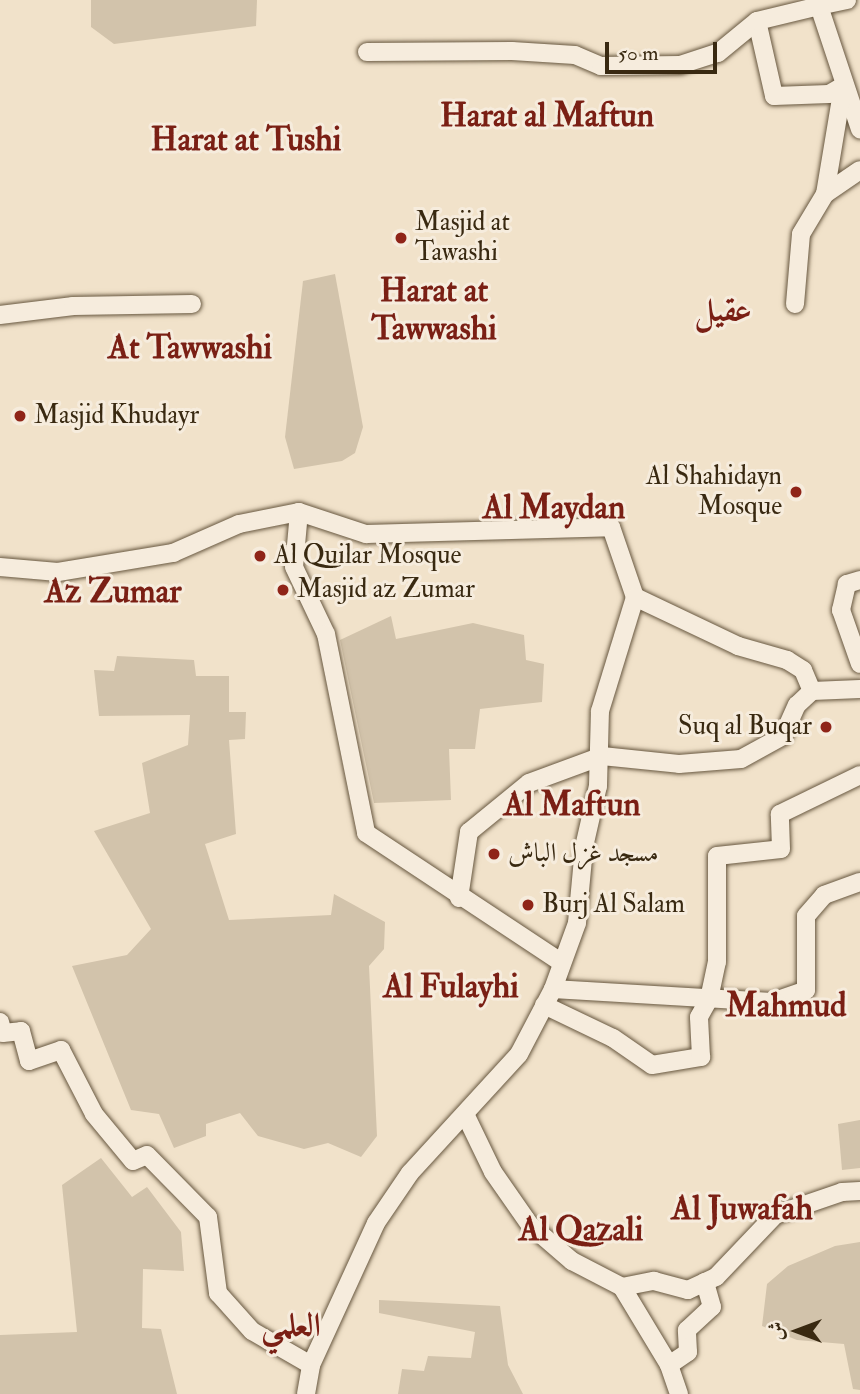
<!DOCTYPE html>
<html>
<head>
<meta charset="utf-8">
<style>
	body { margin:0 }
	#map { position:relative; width:860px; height:1394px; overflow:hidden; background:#f1e2ca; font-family:"IM FELL Double Pica",Amiri,serif }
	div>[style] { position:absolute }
	.green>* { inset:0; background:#d2c3ab }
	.roads { filter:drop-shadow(0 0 2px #67573f) drop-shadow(0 0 2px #67573f) }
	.minor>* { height:18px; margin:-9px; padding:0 9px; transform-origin:9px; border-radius:9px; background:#f6ecdd }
	.dots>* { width:19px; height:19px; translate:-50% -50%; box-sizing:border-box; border:4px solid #f6ecdd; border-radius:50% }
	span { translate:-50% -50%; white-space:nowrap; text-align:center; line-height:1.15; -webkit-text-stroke:6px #f6ecdd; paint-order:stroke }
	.poi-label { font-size:26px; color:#392911 }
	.left { translate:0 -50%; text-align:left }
	.right { translate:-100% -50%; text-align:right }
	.district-label { font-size:33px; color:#7a1f14; font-weight:700 }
	.north { position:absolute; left:762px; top:1296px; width:70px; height:70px; -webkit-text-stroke:5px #f6ecdd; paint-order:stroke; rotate:270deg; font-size:19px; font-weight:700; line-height:28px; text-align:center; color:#392911 }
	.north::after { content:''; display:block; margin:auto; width:24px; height:32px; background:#392911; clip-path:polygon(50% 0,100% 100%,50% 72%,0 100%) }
	.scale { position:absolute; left:605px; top:42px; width:112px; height:32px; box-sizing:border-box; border:4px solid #392911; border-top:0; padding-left:9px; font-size:21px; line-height:24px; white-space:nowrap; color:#392911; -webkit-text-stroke:5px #f6ecdd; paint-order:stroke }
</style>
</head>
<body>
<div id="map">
	<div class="green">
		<div style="clip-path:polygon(91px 0,257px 0,256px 26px,114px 44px,91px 27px)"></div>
		<div style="clip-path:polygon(335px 274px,363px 427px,355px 453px,342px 461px,294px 469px,285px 437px,303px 281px)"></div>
		<div style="clip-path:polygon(391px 616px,396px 639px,473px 623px,524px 635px,526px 660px,544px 664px,542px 702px,480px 709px,475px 749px,449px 749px,451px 800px,374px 803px,340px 640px)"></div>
		<div style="clip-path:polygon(117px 656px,194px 660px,196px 676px,229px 676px,229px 712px,246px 712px,245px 739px,229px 740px,236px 834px,205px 844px,229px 920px,331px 915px,334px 894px,385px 922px,384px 949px,369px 966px,377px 1136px,361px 1157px,328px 1143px,304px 1149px,258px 1136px,240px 1113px,206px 1124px,206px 1136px,174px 1148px,159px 1114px,131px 1110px,72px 966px,127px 955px,151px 929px,94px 831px,150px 813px,142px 763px,188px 745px,190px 715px,99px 716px,94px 670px,114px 671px)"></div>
		<div style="clip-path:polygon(860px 1120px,860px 1168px,842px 1170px,838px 1124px)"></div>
		<div style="clip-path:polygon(101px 1158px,132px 1197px,147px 1187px,181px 1232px,184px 1271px,143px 1269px,142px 1328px,161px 1329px,177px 1394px,0 1394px,0 1335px,77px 1332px,62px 1185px)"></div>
		<div style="clip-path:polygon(860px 1242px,860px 1390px,853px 1389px,844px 1344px,797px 1340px,762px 1326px,767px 1284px,788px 1266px,835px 1246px)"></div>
		<div style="clip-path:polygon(379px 1300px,500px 1306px,508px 1365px,523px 1394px,398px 1394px,402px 1369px,424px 1371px,428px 1356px,471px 1358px,475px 1332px,379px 1313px)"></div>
	</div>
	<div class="roads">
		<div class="minor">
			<div style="left:847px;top:0;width:29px;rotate:168deg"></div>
			<div style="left:819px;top:6px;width:130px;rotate:71.6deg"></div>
			<div style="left:757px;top:21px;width:77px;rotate:77.2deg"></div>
			<div style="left:774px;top:96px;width:55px;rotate:-2.1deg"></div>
			<div style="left:829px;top:94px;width:16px;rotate:-30deg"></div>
			<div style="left:367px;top:52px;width:145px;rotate:-0.4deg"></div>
			<div style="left:512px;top:51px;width:63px;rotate:3.6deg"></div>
			<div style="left:575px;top:55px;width:28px;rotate:23deg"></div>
			<div style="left:601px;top:66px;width:79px;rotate:-0.7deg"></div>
			<div style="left:680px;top:65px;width:40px;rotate:-18deg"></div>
			<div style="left:718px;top:53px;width:50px;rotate:-39.4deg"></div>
			<div style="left:757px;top:21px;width:64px;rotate:-13.6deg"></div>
			<div style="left:825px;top:194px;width:109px;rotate:-80.5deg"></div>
			<div style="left:795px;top:304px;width:70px;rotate:-85.1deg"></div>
			<div style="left:801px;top:234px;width:47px;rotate:-59deg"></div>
			<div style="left:825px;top:194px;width:42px;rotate:-34.4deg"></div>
			<div style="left:0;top:315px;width:74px;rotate:-7deg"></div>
			<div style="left:73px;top:306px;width:119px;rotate:-1deg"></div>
			<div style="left:299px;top:512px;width:55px;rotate:95.2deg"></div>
			<div style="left:294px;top:567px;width:74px;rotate:64.5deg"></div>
			<div style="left:326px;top:634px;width:203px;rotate:78.6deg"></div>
			<div style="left:366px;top:833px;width:234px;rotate:33.5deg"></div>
			<div style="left:0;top:567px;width:58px;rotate:4.9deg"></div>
			<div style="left:58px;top:572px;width:117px;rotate:-9.4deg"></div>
			<div style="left:173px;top:553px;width:72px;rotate:-23.7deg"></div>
			<div style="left:239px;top:524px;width:61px;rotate:-11.3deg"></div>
			<div style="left:299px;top:512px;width:71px;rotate:18.2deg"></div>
			<div style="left:366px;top:534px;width:245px;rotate:-1.6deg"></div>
			<div style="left:611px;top:527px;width:74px;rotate:71.1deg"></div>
			<div style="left:635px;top:597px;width:114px;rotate:25.4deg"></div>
			<div style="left:738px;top:646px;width:51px;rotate:15.9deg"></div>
			<div style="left:787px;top:660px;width:19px;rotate:32deg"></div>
			<div style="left:803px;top:670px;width:23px;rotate:67deg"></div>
			<div style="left:812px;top:691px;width:48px;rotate:-2.4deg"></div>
			<div style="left:860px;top:580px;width:14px;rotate:163deg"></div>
			<div style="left:847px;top:584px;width:27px;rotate:103deg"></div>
			<div style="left:841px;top:610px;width:57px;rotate:70.6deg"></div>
			<div style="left:459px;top:898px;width:67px;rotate:-81.4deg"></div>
			<div style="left:469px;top:832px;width:77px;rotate:-39.2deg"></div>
			<div style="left:529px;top:783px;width:78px;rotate:-20.3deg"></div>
			<div style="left:602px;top:756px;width:77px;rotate:5.9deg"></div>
			<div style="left:679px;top:764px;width:62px;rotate:-4.6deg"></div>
			<div style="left:741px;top:759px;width:48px;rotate:-28.7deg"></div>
			<div style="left:783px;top:736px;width:34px;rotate:-66deg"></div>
			<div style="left:797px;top:705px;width:21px;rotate:-43deg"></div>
			<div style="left:553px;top:989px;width:219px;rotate:3.4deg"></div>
			<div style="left:772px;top:1002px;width:36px;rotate:-19deg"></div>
			<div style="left:806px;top:990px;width:74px;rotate:-90deg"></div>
			<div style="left:806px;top:916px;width:28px;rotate:-49deg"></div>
			<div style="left:824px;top:895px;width:38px;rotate:-20deg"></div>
			<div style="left:544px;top:1005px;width:76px;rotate:25.6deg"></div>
			<div style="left:613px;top:1038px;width:47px;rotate:34.7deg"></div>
			<div style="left:652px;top:1065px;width:50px;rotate:-9.3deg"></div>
			<div style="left:701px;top:1057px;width:40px;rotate:-92.9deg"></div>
			<div style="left:699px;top:1017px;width:21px;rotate:-61deg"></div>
			<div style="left:709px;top:999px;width:38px;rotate:-78deg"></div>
			<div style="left:717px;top:962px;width:106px;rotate:-90deg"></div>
			<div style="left:717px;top:856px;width:64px;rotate:-6.2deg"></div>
			<div style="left:781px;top:849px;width:35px;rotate:-92deg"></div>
			<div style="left:780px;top:814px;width:89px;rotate:-26deg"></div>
			<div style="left:0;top:1022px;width:11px;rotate:75deg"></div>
			<div style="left:3px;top:1033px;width:18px;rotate:-6deg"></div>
			<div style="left:21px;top:1031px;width:31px;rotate:75deg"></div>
			<div style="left:29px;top:1061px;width:34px;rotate:-19deg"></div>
			<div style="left:61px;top:1050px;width:72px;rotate:62.7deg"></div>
			<div style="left:94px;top:1114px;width:61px;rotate:50.3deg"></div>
			<div style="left:133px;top:1161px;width:15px;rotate:-23deg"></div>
			<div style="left:147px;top:1155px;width:87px;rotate:45.5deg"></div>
			<div style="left:208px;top:1217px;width:77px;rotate:82.5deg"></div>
			<div style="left:218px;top:1293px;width:51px;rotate:48.2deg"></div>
			<div style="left:252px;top:1331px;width:68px;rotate:30deg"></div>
			<div style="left:465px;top:1114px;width:64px;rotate:64.2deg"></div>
			<div style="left:493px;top:1172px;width:65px;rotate:55.1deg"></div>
			<div style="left:530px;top:1225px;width:55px;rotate:40.6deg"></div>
			<div style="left:572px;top:1261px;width:56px;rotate:27.5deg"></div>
			<div style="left:622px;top:1287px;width:33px;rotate:-11deg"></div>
			<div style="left:654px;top:1281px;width:35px;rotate:15deg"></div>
			<div style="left:688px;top:1290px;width:31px;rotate:-25deg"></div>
			<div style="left:716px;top:1277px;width:86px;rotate:-46.4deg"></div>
			<div style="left:775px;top:1215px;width:71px;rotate:-18.9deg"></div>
			<div style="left:842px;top:1192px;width:18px;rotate:-3deg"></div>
			<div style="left:622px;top:1287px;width:91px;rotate:58.9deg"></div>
			<div style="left:669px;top:1365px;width:31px;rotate:71deg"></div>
			<div style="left:669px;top:1365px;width:23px;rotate:-34deg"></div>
			<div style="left:688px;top:1352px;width:22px;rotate:-93deg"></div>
			<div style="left:687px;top:1330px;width:34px;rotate:-43deg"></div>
			<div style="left:712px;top:1307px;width:26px;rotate:-106deg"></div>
			<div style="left:306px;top:1394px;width:29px;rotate:-80deg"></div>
			<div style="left:311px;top:1365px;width:156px;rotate:-65.4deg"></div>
			<div style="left:376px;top:1223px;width:60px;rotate:-55.8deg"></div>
			<div style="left:410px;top:1173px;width:161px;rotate:-47.5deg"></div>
			<div style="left:519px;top:1054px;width:73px;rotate:-62.4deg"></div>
			<div style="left:553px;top:989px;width:70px;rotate:-70deg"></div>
			<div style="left:577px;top:923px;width:76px;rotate:-84.7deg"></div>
			<div style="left:584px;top:847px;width:63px;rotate:-77.1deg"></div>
			<div style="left:598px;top:786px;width:75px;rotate:-88.5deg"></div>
			<div style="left:600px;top:711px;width:119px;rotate:-72.9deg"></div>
		</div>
	</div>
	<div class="dots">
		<div style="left:401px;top:238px;background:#8f2418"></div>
		<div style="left:20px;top:416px;background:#8f2418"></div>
		<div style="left:796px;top:492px;background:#8f2418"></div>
		<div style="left:260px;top:556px;background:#8f2418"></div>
		<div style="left:283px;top:590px;background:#8f2418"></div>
		<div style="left:826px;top:727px;background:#8f2418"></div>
		<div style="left:494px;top:854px;background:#8f2418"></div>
		<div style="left:528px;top:905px;background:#8f2418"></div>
	</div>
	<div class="poi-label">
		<span class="left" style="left:415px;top:238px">Masjid at<br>Tawashi</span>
		<span class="left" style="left:34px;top:416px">Masjid Khudayr</span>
		<span class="right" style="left:782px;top:492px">Al Shahidayn<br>Mosque</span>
		<span class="left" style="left:274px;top:556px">Al Quilar Mosque</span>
		<span class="left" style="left:297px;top:590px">Masjid az Zumar</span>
		<span class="right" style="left:812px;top:727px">Suq al Buqar</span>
		<span class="left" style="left:508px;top:854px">مسجد غزل الباش</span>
		<span class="left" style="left:542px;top:905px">Burj Al Salam</span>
	</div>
	<div class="district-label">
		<span style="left:547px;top:116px">Harat al Maftun</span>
		<span style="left:246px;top:140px">Harat at Tushi</span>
		<span style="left:434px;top:310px">Harat at<br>Tawwashi</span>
		<span style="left:723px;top:311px">عقيل</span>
		<span style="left:190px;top:348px">At Tawwashi</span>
		<span style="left:554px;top:508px">Al Maydan</span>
		<span style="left:113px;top:592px">Az Zumar</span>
		<span style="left:572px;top:805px">Al Maftun</span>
		<span style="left:451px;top:987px">Al Fulayhi</span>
		<span style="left:786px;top:1006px">Mahmud</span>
		<span style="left:742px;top:1209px">Al Juwafah</span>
		<span style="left:581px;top:1230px">Al Qazali</span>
		<span style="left:291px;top:1326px">العلمي</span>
	</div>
	<div class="north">ش</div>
	<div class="scale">50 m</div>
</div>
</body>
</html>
